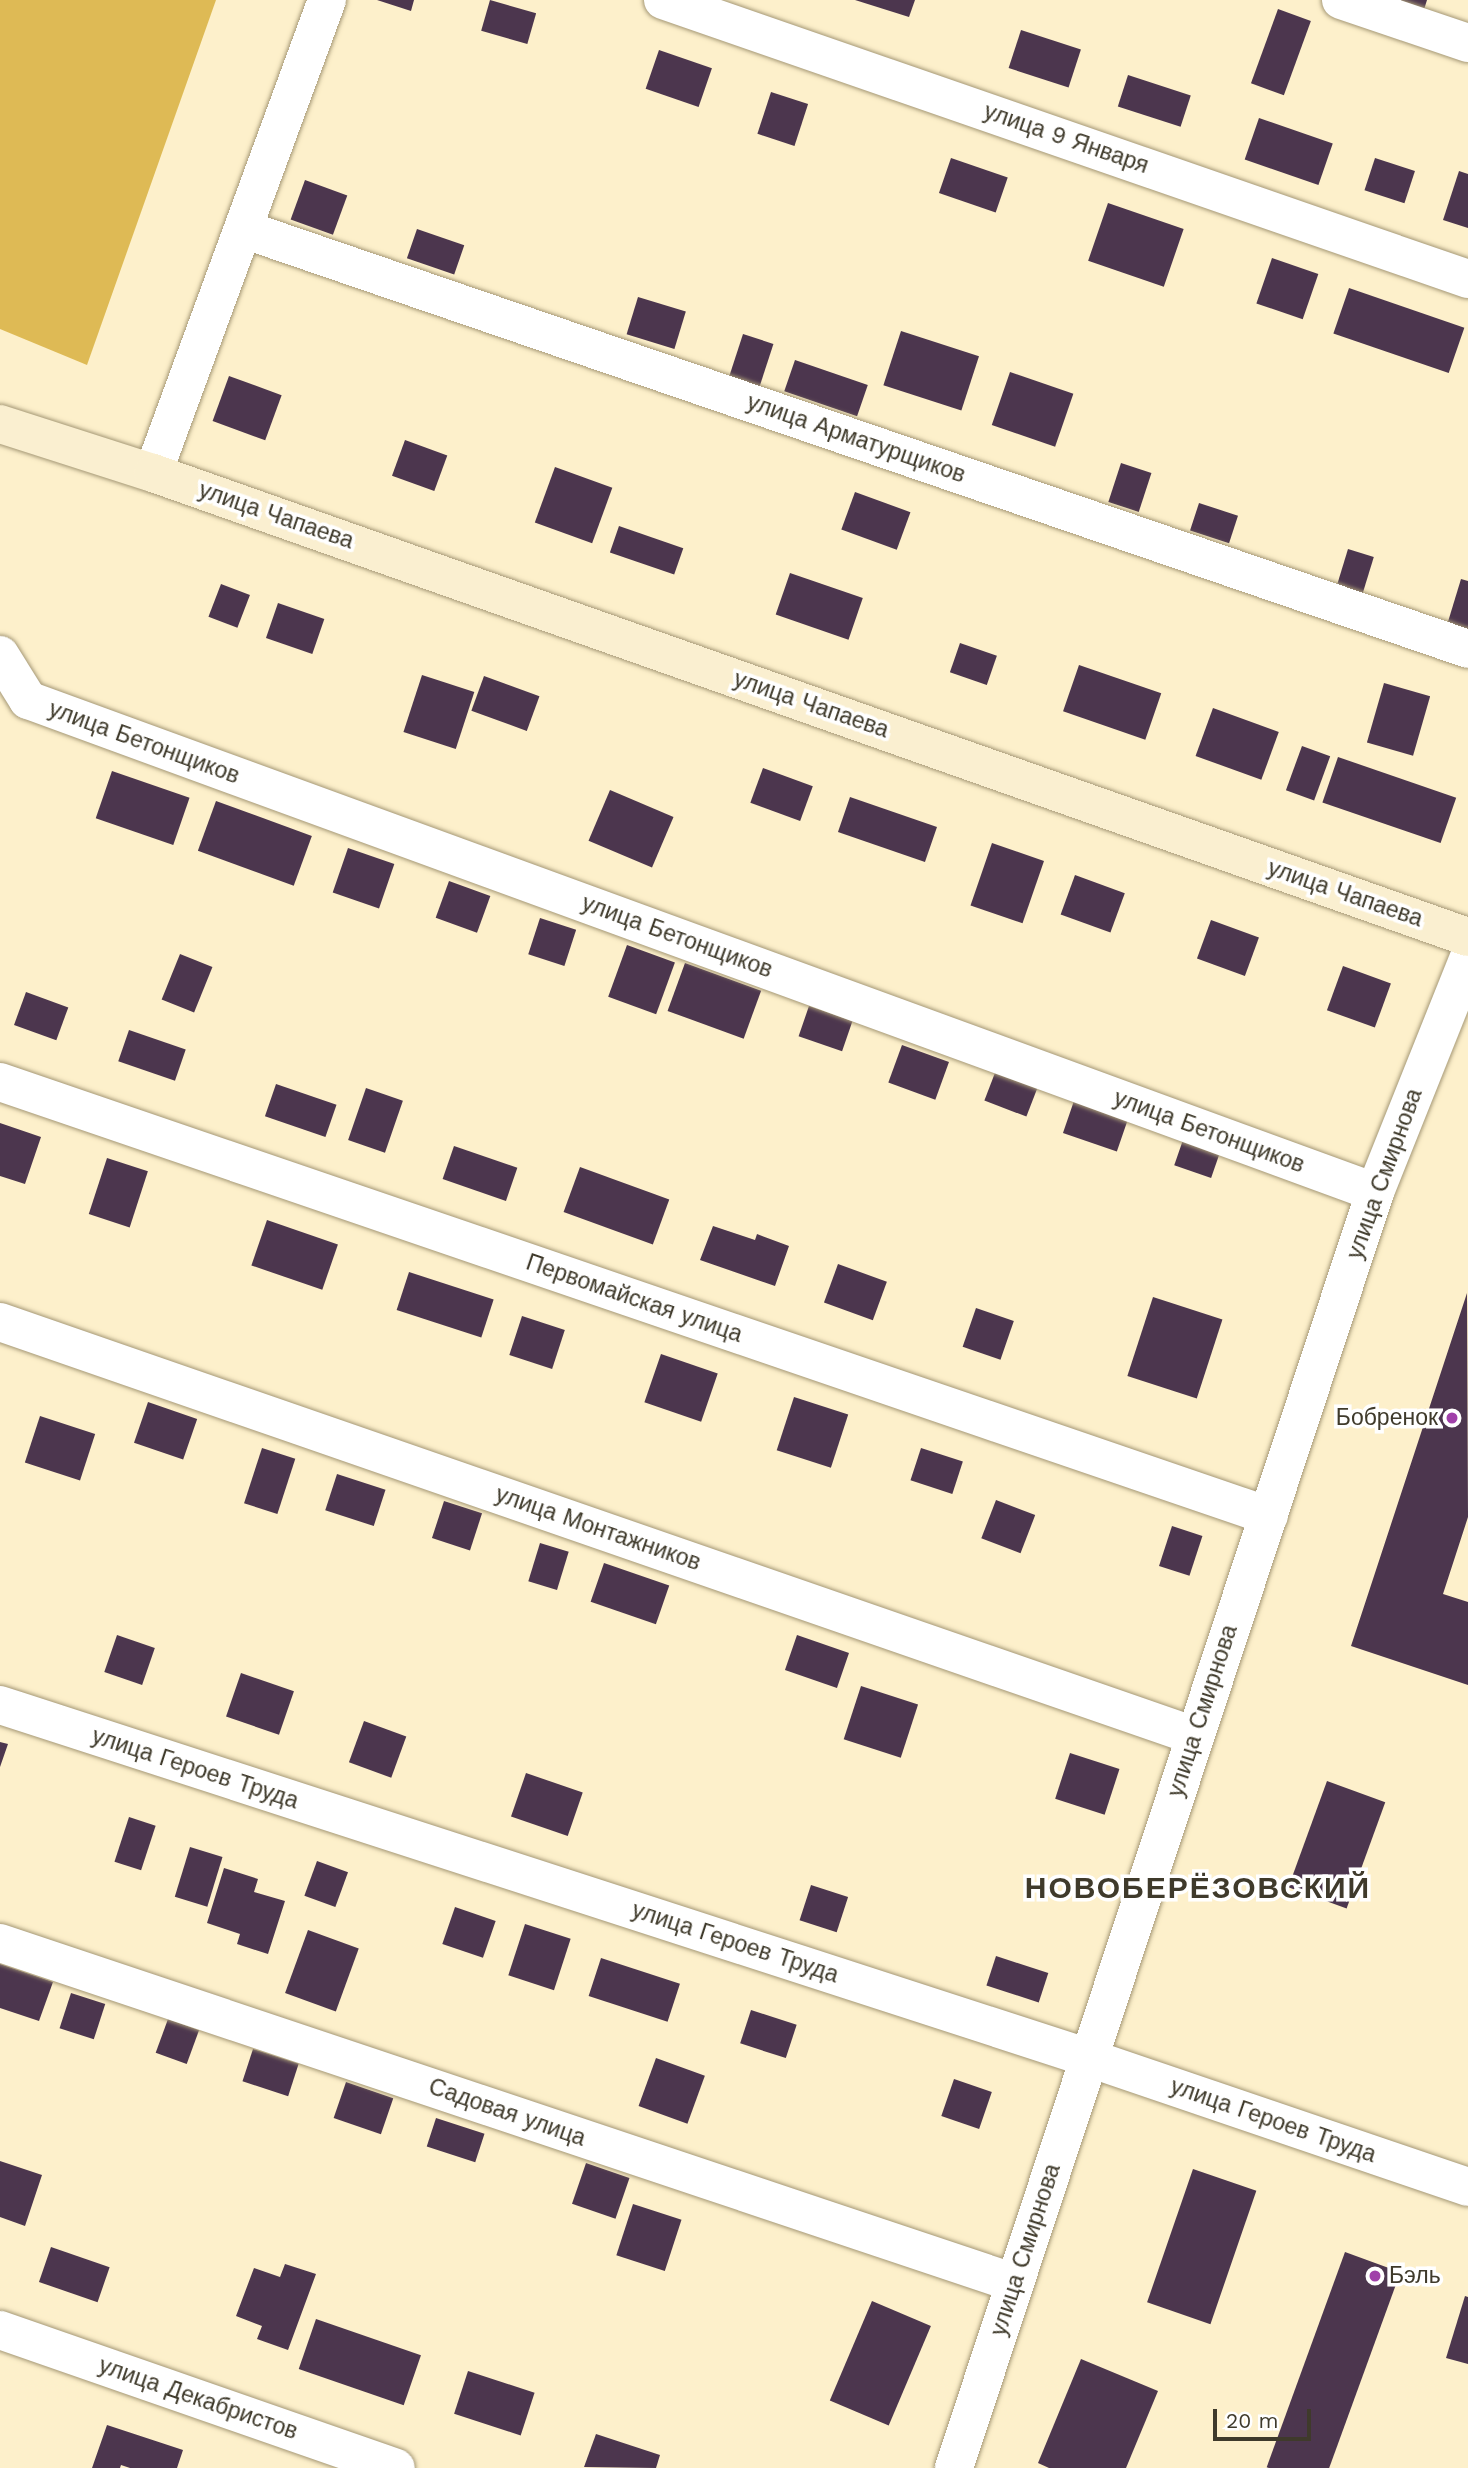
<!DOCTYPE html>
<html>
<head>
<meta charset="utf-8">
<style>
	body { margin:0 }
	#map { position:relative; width:1468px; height:2468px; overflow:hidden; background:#fdf0cb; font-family:"Work Sans",sans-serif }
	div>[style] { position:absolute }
	.forest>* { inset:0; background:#deba55 }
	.building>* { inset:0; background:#4c364e; transform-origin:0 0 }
	.roads { filter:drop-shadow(0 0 2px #a59876) drop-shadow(0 0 2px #a59876) }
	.street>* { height:38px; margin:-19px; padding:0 19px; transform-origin:19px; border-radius:19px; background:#fff }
	.secondary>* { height:38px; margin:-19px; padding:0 19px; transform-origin:19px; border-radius:19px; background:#faefd0 }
	.dots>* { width:19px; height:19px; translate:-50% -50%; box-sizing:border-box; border:4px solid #fff; border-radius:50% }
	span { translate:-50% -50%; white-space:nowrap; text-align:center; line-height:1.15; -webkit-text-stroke:7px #fff; paint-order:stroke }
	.street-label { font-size:23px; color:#3f3a2b }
	.poi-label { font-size:23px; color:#3f3a2b }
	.right { translate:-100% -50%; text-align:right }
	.left { translate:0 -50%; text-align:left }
	.district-label { font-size:30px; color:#3f3a2b; font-weight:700; letter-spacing:2px }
	.scale { position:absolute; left:1213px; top:2409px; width:98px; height:32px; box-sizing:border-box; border:4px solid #3f3a2b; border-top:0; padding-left:9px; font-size:21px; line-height:24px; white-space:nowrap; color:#3f3a2b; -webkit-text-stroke:5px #fff; paint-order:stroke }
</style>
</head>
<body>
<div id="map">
	<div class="forest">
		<div style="clip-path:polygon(0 0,216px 0,87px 365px,0 329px)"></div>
	</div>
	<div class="building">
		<div style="clip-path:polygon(377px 0,414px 0,411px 11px)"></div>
		<div style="left:490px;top:0;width:48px;height:32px;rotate:16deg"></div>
		<div style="clip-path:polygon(855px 0,915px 0,909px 17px)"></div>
		<div style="clip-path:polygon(1382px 0,1427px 0,1422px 16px)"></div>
		<div style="left:1278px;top:9px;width:35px;height:79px;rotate:20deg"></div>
		<div style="left:1021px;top:30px;width:63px;height:40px;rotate:18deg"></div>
		<div style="left:659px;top:50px;width:56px;height:41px;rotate:19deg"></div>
		<div style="left:1128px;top:75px;width:66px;height:33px;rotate:18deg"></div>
		<div style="left:771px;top:92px;width:39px;height:44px;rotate:18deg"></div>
		<div style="left:1259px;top:118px;width:78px;height:44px;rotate:19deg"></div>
		<div style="left:951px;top:158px;width:60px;height:37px;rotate:19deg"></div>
		<div style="left:1375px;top:158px;width:42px;height:34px;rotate:18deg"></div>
		<div style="clip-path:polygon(1459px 171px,1468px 174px,1468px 228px,1443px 220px)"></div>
		<div style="left:305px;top:180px;width:45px;height:42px;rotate:20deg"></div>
		<div style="left:1108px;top:203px;width:80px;height:61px;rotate:19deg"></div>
		<div style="left:417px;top:229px;width:50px;height:31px;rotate:19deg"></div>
		<div style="left:1272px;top:258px;width:49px;height:48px;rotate:19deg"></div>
		<div style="left:1349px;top:288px;width:122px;height:48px;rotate:19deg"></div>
		<div style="left:638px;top:297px;width:50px;height:39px;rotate:17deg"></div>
		<div style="left:901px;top:331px;width:82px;height:57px;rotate:18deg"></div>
		<div style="left:743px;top:334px;width:32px;height:50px;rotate:18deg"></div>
		<div style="left:795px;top:360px;width:77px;height:33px;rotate:19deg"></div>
		<div style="left:1010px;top:372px;width:67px;height:56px;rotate:19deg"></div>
		<div style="left:229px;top:376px;width:56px;height:48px;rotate:20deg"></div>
		<div style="left:405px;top:440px;width:45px;height:38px;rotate:20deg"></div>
		<div style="left:1121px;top:463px;width:32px;height:41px;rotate:18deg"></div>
		<div style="left:555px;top:467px;width:61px;height:59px;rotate:20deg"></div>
		<div style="left:855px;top:492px;width:59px;height:40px;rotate:20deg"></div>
		<div style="left:1199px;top:503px;width:41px;height:29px;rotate:18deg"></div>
		<div style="left:619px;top:526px;width:68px;height:28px;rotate:19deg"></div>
		<div style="left:1348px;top:549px;width:27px;height:42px;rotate:17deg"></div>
		<div style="left:790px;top:573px;width:77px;height:44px;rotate:19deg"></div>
		<div style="clip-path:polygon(1461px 579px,1468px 581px,1468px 632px,1447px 625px)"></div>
		<div style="left:221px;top:584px;width:31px;height:35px;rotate:21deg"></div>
		<div style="left:278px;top:603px;width:49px;height:37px;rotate:19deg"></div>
		<div style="left:960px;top:643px;width:39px;height:31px;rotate:19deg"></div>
		<div style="left:1079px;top:665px;width:87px;height:49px;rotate:19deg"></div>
		<div style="left:422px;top:675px;width:55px;height:60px;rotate:18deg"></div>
		<div style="left:484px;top:676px;width:59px;height:37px;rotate:20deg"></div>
		<div style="left:1384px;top:683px;width:48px;height:62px;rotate:16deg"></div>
		<div style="left:1213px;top:708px;width:70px;height:51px;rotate:20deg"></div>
		<div style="left:1302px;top:746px;width:30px;height:47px;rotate:20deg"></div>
		<div style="left:1338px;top:757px;width:125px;height:48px;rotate:19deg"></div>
		<div style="left:763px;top:768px;width:53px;height:37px;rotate:20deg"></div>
		<div style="left:112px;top:771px;width:82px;height:50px;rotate:19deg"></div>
		<div style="left:610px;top:790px;width:69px;height:55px;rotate:23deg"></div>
		<div style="left:850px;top:797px;width:92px;height:37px;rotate:19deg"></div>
		<div style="left:216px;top:801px;width:102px;height:53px;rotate:20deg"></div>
		<div style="left:992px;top:843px;width:55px;height:66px;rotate:19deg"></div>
		<div style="left:348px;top:848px;width:49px;height:47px;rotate:19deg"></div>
		<div style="left:1075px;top:875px;width:53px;height:42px;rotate:20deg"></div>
		<div style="left:449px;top:881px;width:44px;height:39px;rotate:20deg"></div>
		<div style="left:540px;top:918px;width:38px;height:38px;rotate:18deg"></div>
		<div style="left:1211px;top:920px;width:51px;height:41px;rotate:20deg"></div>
		<div style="left:627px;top:945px;width:51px;height:55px;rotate:20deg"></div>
		<div style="left:180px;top:954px;width:35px;height:49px;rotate:22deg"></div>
		<div style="left:685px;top:963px;width:81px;height:51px;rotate:20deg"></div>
		<div style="left:1343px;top:966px;width:51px;height:47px;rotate:20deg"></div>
		<div style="left:26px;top:992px;width:45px;height:35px;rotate:20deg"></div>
		<div style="left:809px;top:1006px;width:46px;height:32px;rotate:19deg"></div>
		<div style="left:129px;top:1030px;width:60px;height:33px;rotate:19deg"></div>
		<div style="left:902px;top:1045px;width:50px;height:40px;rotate:20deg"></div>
		<div style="left:998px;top:1065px;width:45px;height:38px;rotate:21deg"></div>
		<div style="left:276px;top:1084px;width:64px;height:34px;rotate:19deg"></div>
		<div style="left:366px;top:1088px;width:39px;height:55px;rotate:19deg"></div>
		<div style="left:1075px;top:1098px;width:57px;height:37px;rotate:19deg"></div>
		<div style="clip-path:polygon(0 1123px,41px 1137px,25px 1184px,0 1176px)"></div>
		<div style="left:1184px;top:1137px;width:39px;height:30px;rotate:19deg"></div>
		<div style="left:454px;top:1146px;width:67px;height:35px;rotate:19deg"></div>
		<div style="left:107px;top:1158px;width:43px;height:59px;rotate:18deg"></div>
		<div style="left:580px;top:1167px;width:95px;height:48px;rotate:20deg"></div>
		<div style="left:267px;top:1220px;width:75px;height:48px;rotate:19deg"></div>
		<div style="clip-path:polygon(713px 1226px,755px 1240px,757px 1234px,789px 1246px,775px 1286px,700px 1260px)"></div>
		<div style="left:838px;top:1264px;width:52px;height:41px;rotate:20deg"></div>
		<div style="left:409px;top:1272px;width:89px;height:40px;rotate:18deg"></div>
		<div style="clip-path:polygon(1467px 1293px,1468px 1517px,1443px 1594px,1468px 1602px,1468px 1685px,1351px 1646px)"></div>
		<div style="left:1153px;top:1297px;width:73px;height:83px;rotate:18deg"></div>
		<div style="left:976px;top:1308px;width:40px;height:41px;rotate:19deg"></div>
		<div style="left:522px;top:1316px;width:45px;height:41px;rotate:18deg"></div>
		<div style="left:661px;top:1354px;width:60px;height:51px;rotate:19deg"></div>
		<div style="left:794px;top:1397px;width:57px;height:56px;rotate:18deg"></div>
		<div style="left:148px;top:1402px;width:52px;height:43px;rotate:19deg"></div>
		<div style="left:40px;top:1416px;width:58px;height:49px;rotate:18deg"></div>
		<div style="left:262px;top:1448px;width:35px;height:58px;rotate:18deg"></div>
		<div style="left:921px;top:1448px;width:44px;height:34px;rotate:18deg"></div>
		<div style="left:337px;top:1474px;width:51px;height:38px;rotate:18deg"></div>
		<div style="left:996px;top:1500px;width:42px;height:41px;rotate:21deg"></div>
		<div style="left:444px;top:1501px;width:40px;height:39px;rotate:18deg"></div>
		<div style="left:1172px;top:1526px;width:32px;height:42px;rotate:18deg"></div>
		<div style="left:540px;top:1543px;width:30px;height:40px;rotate:17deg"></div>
		<div style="left:604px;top:1563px;width:69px;height:41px;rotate:19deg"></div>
		<div style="left:117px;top:1635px;width:40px;height:39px;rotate:19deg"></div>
		<div style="left:797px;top:1635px;width:55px;height:37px;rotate:19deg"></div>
		<div style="left:241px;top:1673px;width:56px;height:46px;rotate:19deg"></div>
		<div style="left:861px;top:1686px;width:60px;height:56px;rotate:18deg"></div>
		<div style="left:364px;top:1721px;width:45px;height:44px;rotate:20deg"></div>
		<div style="clip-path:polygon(0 1742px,8px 1744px,0 1767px)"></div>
		<div style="left:1070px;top:1753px;width:52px;height:48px;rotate:18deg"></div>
		<div style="left:526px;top:1773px;width:60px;height:46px;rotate:19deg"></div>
		<div style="left:1327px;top:1781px;width:62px;height:113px;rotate:20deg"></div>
		<div style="left:129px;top:1817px;width:28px;height:47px;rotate:18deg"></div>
		<div style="left:190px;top:1847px;width:34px;height:52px;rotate:17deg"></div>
		<div style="left:317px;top:1861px;width:33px;height:37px;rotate:20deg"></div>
		<div style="clip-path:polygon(224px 1868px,258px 1879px,254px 1892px,285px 1901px,268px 1954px,237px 1944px,240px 1934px,207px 1923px)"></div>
		<div style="left:811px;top:1885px;width:39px;height:37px;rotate:18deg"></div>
		<div style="left:455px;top:1907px;width:43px;height:39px;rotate:19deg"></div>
		<div style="left:525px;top:1924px;width:48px;height:54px;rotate:18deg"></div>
		<div style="left:308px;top:1930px;width:54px;height:67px;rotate:20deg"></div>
		<div style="left:996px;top:1956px;width:55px;height:31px;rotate:18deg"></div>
		<div style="left:601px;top:1958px;width:83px;height:40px;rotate:18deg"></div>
		<div style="clip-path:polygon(0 1964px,53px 1982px,39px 2021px,0 2008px)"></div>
		<div style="left:71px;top:1993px;width:36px;height:37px;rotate:18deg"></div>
		<div style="left:751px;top:2010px;width:48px;height:35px;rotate:18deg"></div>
		<div style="left:168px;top:2019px;width:33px;height:36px;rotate:20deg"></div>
		<div style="left:253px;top:2049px;width:48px;height:34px;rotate:18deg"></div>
		<div style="left:656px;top:2058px;width:52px;height:51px;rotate:20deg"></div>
		<div style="left:954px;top:2079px;width:40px;height:39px;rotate:19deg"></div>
		<div style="left:346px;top:2082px;width:50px;height:38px;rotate:19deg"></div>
		<div style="left:436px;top:2118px;width:51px;height:30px;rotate:18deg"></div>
		<div style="clip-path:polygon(0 2161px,42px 2175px,25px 2226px,0 2217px)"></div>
		<div style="left:586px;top:2163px;width:46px;height:43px;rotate:19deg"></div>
		<div style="left:1193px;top:2169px;width:67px;height:141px;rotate:19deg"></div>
		<div style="left:633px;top:2204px;width:51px;height:54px;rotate:18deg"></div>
		<div style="left:51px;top:2247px;width:62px;height:37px;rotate:19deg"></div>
		<div style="left:1345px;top:2252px;width:59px;height:229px;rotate:20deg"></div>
		<div style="clip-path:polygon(285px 2264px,316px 2274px,288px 2350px,257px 2339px,262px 2326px,236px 2316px,254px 2268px,280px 2277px)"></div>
		<div style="clip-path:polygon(1465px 2296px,1468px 2297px,1468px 2364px,1446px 2358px)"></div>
		<div style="left:872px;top:2301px;width:64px;height:108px;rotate:23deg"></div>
		<div style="left:316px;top:2319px;width:111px;height:53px;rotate:19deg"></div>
		<div style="clip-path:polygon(1081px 2359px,1158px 2391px,1126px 2468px,1049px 2468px,1038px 2463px)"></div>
		<div style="left:468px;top:2371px;width:70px;height:45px;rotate:18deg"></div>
		<div style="clip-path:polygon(107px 2425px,183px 2450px,177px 2468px,130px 2468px,121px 2465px,120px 2468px,92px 2468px)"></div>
		<div style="clip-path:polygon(596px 2434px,660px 2455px,656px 2468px,584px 2467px)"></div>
	</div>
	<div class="roads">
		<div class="street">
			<div style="left:663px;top:0;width:852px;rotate:19.12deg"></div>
			<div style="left:1341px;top:0;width:134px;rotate:18.7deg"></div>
			<div style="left:243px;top:229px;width:1295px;rotate:18.92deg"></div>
			<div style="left:153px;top:473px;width:504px;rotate:-69.8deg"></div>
			<div style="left:0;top:655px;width:53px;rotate:58.1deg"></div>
			<div style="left:28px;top:700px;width:1434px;rotate:20.07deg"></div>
			<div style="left:0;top:1082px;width:1341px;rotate:18.88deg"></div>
			<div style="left:0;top:1322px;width:1265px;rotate:19.11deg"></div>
			<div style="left:0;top:1705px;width:1145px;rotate:17.96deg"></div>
			<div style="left:1089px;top:2058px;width:400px;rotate:18.8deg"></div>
			<div style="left:0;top:1943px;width:1070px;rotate:18.52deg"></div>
			<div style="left:0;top:2330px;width:419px;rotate:19.2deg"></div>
			<div style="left:954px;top:2468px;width:1344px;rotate:-71.74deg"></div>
			<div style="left:1375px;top:1192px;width:250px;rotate:-68.2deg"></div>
		</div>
		<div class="secondary">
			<div style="left:0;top:424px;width:161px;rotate:17.8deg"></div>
			<div style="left:153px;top:473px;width:1394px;rotate:19.44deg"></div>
		</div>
	</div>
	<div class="dots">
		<div style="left:1452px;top:1418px;background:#a040a9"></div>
		<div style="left:1375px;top:2276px;background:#a040a9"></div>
	</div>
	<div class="street-label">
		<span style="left:1066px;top:139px;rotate:19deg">улица 9 Января</span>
		<span style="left:856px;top:439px;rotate:19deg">улица Арматурщиков</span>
		<span style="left:276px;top:516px;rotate:19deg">улица Чапаева</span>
		<span style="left:811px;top:705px;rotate:19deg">улица Чапаева</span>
		<span style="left:144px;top:743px;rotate:20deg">улица Бетонщиков</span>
		<span style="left:1345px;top:894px;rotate:19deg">улица Чапаева</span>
		<span style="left:677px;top:937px;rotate:20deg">улица Бетонщиков</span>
		<span style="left:1209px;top:1132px;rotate:20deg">улица Бетонщиков</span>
		<span style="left:1385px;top:1174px;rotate:-70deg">улица Смирнова</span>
		<span style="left:634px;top:1299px;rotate:19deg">Первомайская улица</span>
		<span style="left:598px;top:1529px;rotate:19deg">улица Монтажников</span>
		<span style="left:1203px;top:1711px;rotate:-72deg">улица Смирнова</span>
		<span style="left:195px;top:1769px;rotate:18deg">улица Героев Труда</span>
		<span style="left:735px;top:1943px;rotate:18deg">улица Героев Труда</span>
		<span style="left:507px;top:2113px;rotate:19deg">Садовая улица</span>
		<span style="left:1273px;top:2121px;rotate:19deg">улица Героев Труда</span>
		<span style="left:1026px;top:2250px;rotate:-72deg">улица Смирнова</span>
		<span style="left:198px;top:2399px;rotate:19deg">улица Декабристов</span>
	</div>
	<div class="poi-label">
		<span class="right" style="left:1438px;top:1418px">Бобренок</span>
		<span class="left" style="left:1389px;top:2276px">Бэль</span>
	</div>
	<div class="district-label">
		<span style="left:1198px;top:1888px">НОВОБЕРЁЗОВСКИЙ</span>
	</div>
	<div class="scale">20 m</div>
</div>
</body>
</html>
